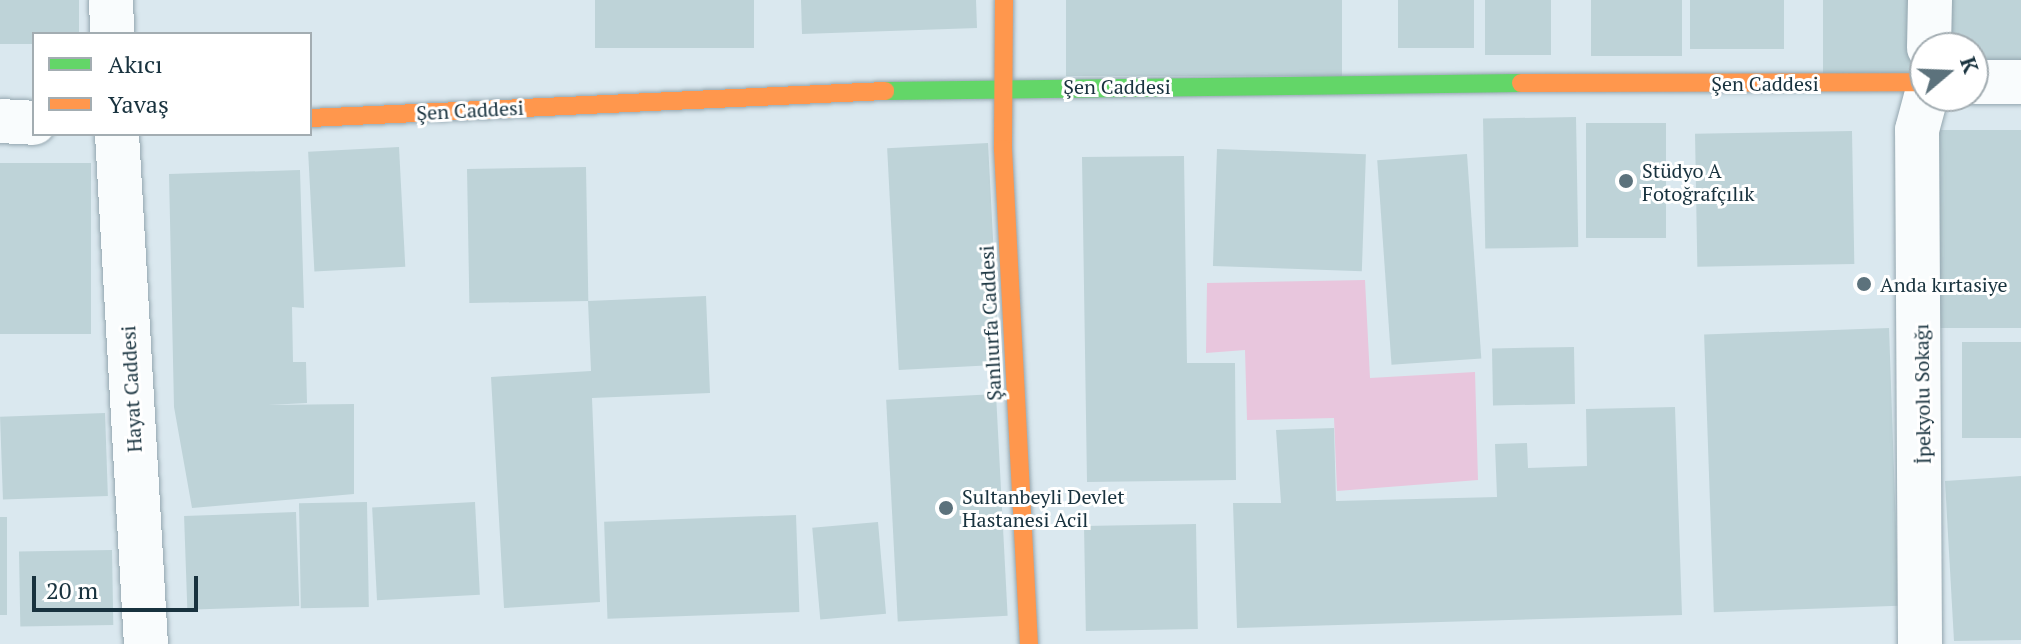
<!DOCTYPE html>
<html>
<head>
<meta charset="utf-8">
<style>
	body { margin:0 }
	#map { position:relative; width:2021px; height:644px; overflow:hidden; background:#dae8ef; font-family:"PT Serif",serif }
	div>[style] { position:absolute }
	.green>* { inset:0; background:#e8c6dd }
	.building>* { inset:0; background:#bed3d8; transform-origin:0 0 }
	.roads { filter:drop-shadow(0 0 2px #94a6af) drop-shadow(0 0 2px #94a6af) }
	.street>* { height:44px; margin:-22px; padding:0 22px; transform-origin:22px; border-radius:22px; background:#f9fcfd }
	.fast>* { height:18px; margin:-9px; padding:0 9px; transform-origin:9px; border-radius:9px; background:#63d668 }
	.slow>* { height:18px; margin:-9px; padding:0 9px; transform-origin:9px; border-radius:9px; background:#ff974d }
	.dots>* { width:22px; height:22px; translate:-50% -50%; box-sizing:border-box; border:4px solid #fff; border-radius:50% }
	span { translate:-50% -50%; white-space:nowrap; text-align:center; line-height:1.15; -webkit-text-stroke:6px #fff; paint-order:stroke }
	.street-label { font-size:20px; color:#18323e }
	.poi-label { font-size:20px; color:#18323e }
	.left { translate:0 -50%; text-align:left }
	.legend { position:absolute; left:32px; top:32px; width:280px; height:104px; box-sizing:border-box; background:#fff; border:2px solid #a3adb2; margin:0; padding:10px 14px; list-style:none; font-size:24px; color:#18323e }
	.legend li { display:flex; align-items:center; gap:16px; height:40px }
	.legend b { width:40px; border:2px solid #a3adb2 }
	.north { position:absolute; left:1909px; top:32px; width:80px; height:80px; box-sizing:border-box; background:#fff; border:2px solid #a3adb2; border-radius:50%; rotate:71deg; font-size:22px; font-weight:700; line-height:32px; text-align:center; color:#18323e }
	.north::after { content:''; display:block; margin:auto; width:28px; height:36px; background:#5c727c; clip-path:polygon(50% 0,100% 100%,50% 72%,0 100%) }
	.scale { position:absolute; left:32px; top:576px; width:166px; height:36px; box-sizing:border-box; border:4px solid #18323e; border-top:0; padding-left:10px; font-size:24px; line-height:28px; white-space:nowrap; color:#18323e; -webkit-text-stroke:6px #fff; paint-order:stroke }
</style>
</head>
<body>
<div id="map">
	<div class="green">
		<div style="clip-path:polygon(1365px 280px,1370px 378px,1475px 372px,1478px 480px,1337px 491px,1334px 418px,1247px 420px,1245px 350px,1206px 353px,1207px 283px)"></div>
	</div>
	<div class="building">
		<div style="clip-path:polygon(0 0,79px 0,79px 34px,34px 34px,34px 44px,0 44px)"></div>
		<div style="left:595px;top:0;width:159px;height:48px"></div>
		<div style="clip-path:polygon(801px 0,976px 0,977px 28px,802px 34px)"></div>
		<div style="left:1066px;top:0;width:276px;height:76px"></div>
		<div style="left:1398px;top:0;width:76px;height:48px"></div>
		<div style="left:1485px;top:0;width:66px;height:55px"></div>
		<div style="left:1591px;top:0;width:91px;height:56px"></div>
		<div style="left:1690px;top:0;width:94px;height:49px"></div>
		<div style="left:1823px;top:0;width:87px;height:74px"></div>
		<div style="clip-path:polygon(1950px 0,2021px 0,2021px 69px,1973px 69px,1973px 48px,1949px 48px)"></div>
		<div style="left:1576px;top:117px;width:130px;height:93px;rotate:89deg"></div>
		<div style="left:1586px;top:123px;width:80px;height:115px"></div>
		<div style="left:2021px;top:130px;width:198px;height:84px;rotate:90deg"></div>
		<div style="left:1852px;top:131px;width:133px;height:157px;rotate:89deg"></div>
		<div style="left:988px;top:143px;width:222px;height:101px;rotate:87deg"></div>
		<div style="left:399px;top:147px;width:120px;height:91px;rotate:87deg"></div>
		<div style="left:1217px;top:149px;width:149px;height:117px;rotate:2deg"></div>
		<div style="left:1467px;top:154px;width:205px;height:90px;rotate:86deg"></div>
		<div style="clip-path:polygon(1184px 156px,1187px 363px,1235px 363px,1236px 480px,1087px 482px,1082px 157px)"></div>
		<div style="left:0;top:163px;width:91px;height:171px"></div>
		<div style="left:586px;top:167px;width:134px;height:119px;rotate:89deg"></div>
		<div style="clip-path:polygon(300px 170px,304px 308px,292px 307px,293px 362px,306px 362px,307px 403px,268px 405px,354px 404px,354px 494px,192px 508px,174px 407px,169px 174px)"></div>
		<div style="clip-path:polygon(706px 296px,710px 393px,592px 398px,600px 602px,504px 608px,491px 377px,591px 371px,588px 301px)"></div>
		<div style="left:1889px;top:328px;width:278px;height:185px;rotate:88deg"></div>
		<div style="left:2021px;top:342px;width:96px;height:59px;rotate:90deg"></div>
		<div style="left:1574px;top:347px;width:57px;height:82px;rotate:89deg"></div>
		<div style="left:996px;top:394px;width:222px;height:110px;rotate:87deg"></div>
		<div style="clip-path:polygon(1675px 407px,1682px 615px,1237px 628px,1233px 503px,1281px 503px,1276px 430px,1334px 428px,1336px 501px,1497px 497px,1495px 444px,1527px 443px,1528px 468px,1587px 466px,1586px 409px)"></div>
		<div style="left:105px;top:413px;width:83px;height:105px;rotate:88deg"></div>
		<div style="clip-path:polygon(2021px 476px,2021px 640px,1954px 641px,1945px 481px)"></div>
		<div style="left:367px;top:502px;width:105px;height:68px;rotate:89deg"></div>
		<div style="left:475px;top:502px;width:93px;height:103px;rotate:87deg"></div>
		<div style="left:296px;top:512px;width:94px;height:112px;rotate:88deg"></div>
		<div style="left:796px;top:515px;width:97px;height:192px;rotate:88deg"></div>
		<div style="left:0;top:517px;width:7px;height:98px"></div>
		<div style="left:878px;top:522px;width:92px;height:66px;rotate:85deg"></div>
		<div style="left:1196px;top:524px;width:105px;height:112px;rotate:89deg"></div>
		<div style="left:112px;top:550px;width:75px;height:93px;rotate:89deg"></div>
	</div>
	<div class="roads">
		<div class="street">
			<div style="left:111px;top:0;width:34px;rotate:88deg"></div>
			<div style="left:1929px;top:48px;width:48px;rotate:-88.8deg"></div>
			<div style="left:1973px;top:82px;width:48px"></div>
			<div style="left:0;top:121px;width:34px;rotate:3deg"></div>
			<div style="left:117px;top:134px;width:511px;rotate:86.75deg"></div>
			<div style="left:1920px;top:644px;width:514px;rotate:-90.33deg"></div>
			<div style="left:1917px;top:130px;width:35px;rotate:-75deg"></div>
		</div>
		<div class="fast">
			<div style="left:885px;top:91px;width:636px;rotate:-0.72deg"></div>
		</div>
		<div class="slow">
			<div style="left:1004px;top:0;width:149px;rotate:90.4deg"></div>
			<div style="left:1003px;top:149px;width:496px;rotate:87deg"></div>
			<div style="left:1521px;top:83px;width:404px;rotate:-0.1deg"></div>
			<div style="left:310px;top:118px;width:576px;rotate:-2.69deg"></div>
		</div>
	</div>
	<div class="dots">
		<div style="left:1626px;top:181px;background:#5c727c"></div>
		<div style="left:1864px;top:284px;background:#5c727c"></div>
		<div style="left:946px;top:508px;background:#5c727c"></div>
	</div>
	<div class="street-label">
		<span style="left:1765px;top:83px">Şen Caddesi</span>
		<span style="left:1117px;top:86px">Şen Caddesi</span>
		<span style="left:470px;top:110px;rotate:-3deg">Şen Caddesi</span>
		<span style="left:990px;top:323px;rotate:-93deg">Şanlıurfa Caddesi</span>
		<span style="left:131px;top:389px;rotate:-93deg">Hayat Caddesi</span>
		<span style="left:1922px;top:394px;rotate:-91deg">İpekyolu Sokağı</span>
	</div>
	<div class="poi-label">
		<span class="left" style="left:1642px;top:182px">Stüdyo A<br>Fotoğrafçılık</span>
		<span class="left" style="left:1880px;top:284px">Anda kırtasiye</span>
		<span class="left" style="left:962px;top:508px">Sultanbeyli Devlet<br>Hastanesi Acil</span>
	</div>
	<ul class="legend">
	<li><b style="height:10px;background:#63d668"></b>Akıcı</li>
	<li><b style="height:10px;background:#ff974d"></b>Yavaş</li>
	</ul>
	<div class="north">K</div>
	<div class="scale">20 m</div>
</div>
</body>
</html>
